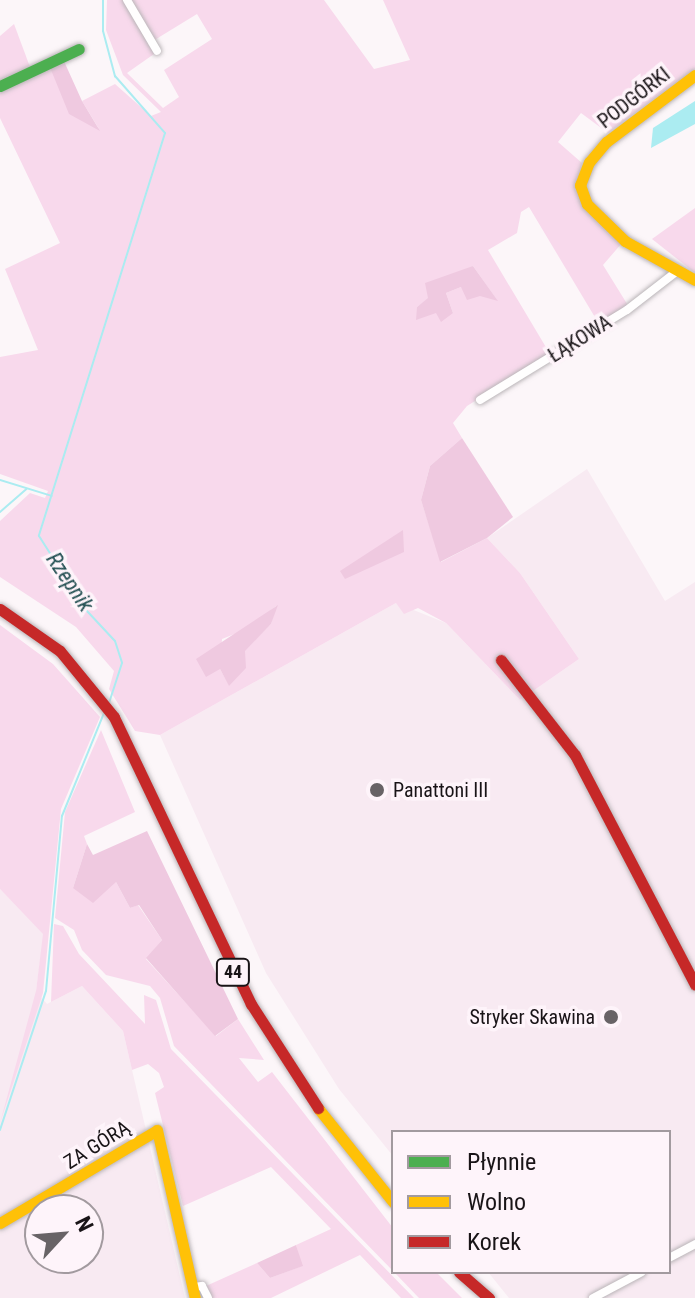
<!DOCTYPE html>
<html>
<head>
<meta charset="utf-8">
<style>
	body { margin:0 }
	#map { position:relative; width:695px; height:1298px; overflow:hidden; background:#fcf6f9; font-family:"Roboto Condensed",sans-serif }
	div>[style] { position:absolute }
	.built>* { inset:0; background:#f8eaf2 }
	.green>* { inset:0; background:#f8d9ec }
	.forest>* { inset:0; background:#efc9e0 }
	.water>* { inset:0; background:#abecf1 }
	.stream>* { height:2px; margin:-1px; padding:0 1px; transform-origin:1px; border-radius:1px; background:#abecf1 }
	.roads { filter:drop-shadow(0 0 2px #bab5b8) drop-shadow(0 0 2px #bab5b8) }
	.street>* { height:8px; margin:-4px; padding:0 4px; transform-origin:4px; border-radius:4px; background:#fffefe }
	.fast>* { height:11px; margin:-5.5px; padding:0 5.5px; transform-origin:5.5px; border-radius:5.5px; background:#4caf50 }
	.slow>* { height:11px; margin:-5.5px; padding:0 5.5px; transform-origin:5.5px; border-radius:5.5px; background:#ffc107 }
	.jam>* { height:11px; margin:-5.5px; padding:0 5.5px; transform-origin:5.5px; border-radius:5.5px; background:#c62828 }
	.dots>* { width:22px; height:22px; translate:-50% -50%; box-sizing:border-box; border:4px solid #fef4fa; border-radius:50% }
	span { translate:-50% -50%; white-space:nowrap; text-align:center; line-height:1.15; -webkit-text-stroke:7px #fef4fa; paint-order:stroke }
	.shield-label span { padding:2px 6px; background:#fef4fa; border:2px solid; border-radius:6px; -webkit-text-stroke-width:0 }
	.shield-label { font-size:18px; color:#191417; font-weight:700 }
	.street-label { font-size:20px; color:#191417 }
	.poi-label { font-size:20px; color:#191417 }
	.left { translate:0 -50%; text-align:left }
	.right { translate:-100% -50%; text-align:right }
	.water-label { font-size:22px; color:#245053; font-style:italic }
	.legend { position:absolute; left:391px; top:1130px; width:280px; height:144px; box-sizing:border-box; background:#fef4fa; border:2px solid #a29a9f; margin:0; padding:10px 14px; list-style:none; font-size:24px; color:#191417 }
	.legend li { display:flex; align-items:center; gap:16px; height:40px }
	.legend b { width:40px; border:2px solid #a29a9f }
	.north { position:absolute; left:24px; top:1194px; width:80px; height:80px; box-sizing:border-box; background:#fef4fa; border:2px solid #a29a9f; border-radius:50%; rotate:64deg; font-size:22px; font-weight:700; line-height:32px; text-align:center; color:#191417 }
	.north::after { content:''; display:block; margin:auto; width:28px; height:36px; background:#686366; clip-path:polygon(50% 0,100% 100%,50% 72%,0 100%) }
</style>
</head>
<body>
<div id="map">
	<div class="built">
		<div style="clip-path:polygon(587px 469px,665px 601px,695px 582px,695px 1298px,509px 1298px,488px 1272px,669px 1272px,669px 1132px,393px 1132px,393px 1156px,339px 1089px,266px 973px,160px 735px,396px 603px,446px 623px,520px 700px,579px 659px,520px 573px,487px 538px)"></div>
		<div style="clip-path:polygon(evenodd,0 889px,44px 934px,36px 991px,47px 1004px,82px 986px,123px 1031px,185px 1298px,0 1298px,0 889px,40px 1210px,88px 1210px,88px 1258px,40px 1258px,40px 1210px)"></div>
	</div>
	<div class="green">
		<div style="clip-path:polygon(evenodd,107px 0,324px 0,374px 69px,410px 60px,383px 0,695px 0,695px 69px,608px 133px,581px 113px,558px 142px,582px 163px,576px 189px,622px 243px,603px 265px,629px 307px,599px 324px,529px 207px,521px 212px,517px 233px,488px 250px,550px 354px,467px 406px,453px 423px,462px 438px,430px 466px,421px 500px,441px 562px,487px 538px,520px 573px,579px 659px,520px 700px,446px 623px,418px 608px,404px 614px,396px 603px,160px 735px,135px 731px,109px 689px,114px 671px,76px 627px,0 577px,0 521px,30px 493px,45px 498px,48px 491px,0 474px,0 357px,38px 350px,5px 269px,60px 243px,0 118px,0 89px,49px 65px,99px 129px,82px 101px,115px 84px,151px 116px,161px 112px,123px 75px,106px 30px,107px 0,197px 14px,212px 39px,164px 70px,179px 97px,163px 108px,127px 73px,154px 54px,148px 44px,197px 14px,107px 0,473px 266px,497px 300px,461px 287px,446px 293px,453px 313px,417px 307px,473px 266px,107px 0,276px 606px,271px 624px,244px 651px,229px 685px,220px 669px,222px 639px,247px 629px,276px 606px)"></div>
		<div style="clip-path:polygon(14px 24px,30px 67px,0 80px,0 36px)"></div>
		<div style="clip-path:polygon(695px 208px,695px 273px,652px 239px)"></div>
		<div style="clip-path:polygon(0 625px,53px 664px,100px 717px,61px 809px,43px 993px,0 1123px,36px 991px,43px 934px,0 889px)"></div>
		<div style="clip-path:polygon(101px 730px,135px 812px,84px 836px,87px 844px,73px 888px,116px 882px,130px 908px,138px 905px,162px 940px,146px 959px,216px 1036px,238px 1019px,264px 1060px,239px 1058px,258px 1082px,272px 1072px,393px 1228px,393px 1271px,174px 1046px,160px 998px,150px 986px,106px 975px,82px 950px,74px 930px,55px 918px,65px 812px)"></div>
		<div style="clip-path:polygon(54px 924px,63px 926px,79px 954px,145px 1024px,144px 995px,156px 1000px,171px 1049px,414px 1298px,401px 1298px,360px 1255px,271px 1298px,212px 1298px,206px 1286px,257px 1263px,270px 1278px,302px 1266px,296px 1245px,331px 1229px,271px 1167px,183px 1206px,155px 1093px,164px 1087px,159px 1073px,148px 1064px,132px 1070px,123px 1031px,82px 986px,51px 1002px)"></div>
		<div style="clip-path:polygon(394px 1272px,436px 1272px,462px 1298px,419px 1298px)"></div>
	</div>
	<div class="forest">
		<div style="clip-path:polygon(63px 59px,82px 101px,100px 131px,69px 114px,49px 65px)"></div>
		<div style="clip-path:polygon(473px 266px,498px 301px,480px 296px,467px 300px,461px 287px,446px 293px,453px 313px,441px 322px,436px 313px,416px 320px,417px 307px,428px 298px,425px 283px)"></div>
		<div style="clip-path:polygon(462px 438px,513px 517px,487px 538px,440px 562px,421px 500px,430px 466px)"></div>
		<div style="clip-path:polygon(403px 530px,404px 552px,345px 579px,340px 571px)"></div>
		<div style="clip-path:polygon(278px 605px,271px 624px,245px 651px,246px 668px,229px 686px,220px 669px,206px 677px,196px 659px)"></div>
		<div style="clip-path:polygon(147px 831px,238px 1019px,215px 1036px,146px 958px,162px 940px,139px 905px,130px 908px,116px 882px,93px 903px,73px 888px,87px 844px,93px 855px)"></div>
		<div style="clip-path:polygon(296px 1245px,303px 1266px,270px 1278px,257px 1263px)"></div>
	</div>
	<div class="water">
		<div style="clip-path:polygon(695px 101px,695px 124px,651px 148px,653px 128px)"></div>
	</div>
	<div class="stream">
		<div style="left:103px;top:0;width:31px;rotate:90deg"></div>
		<div style="left:103px;top:31px;width:47px;rotate:75.1deg"></div>
		<div style="left:115px;top:76px;width:76px;rotate:48.7deg"></div>
		<div style="left:165px;top:133px;width:422px;rotate:107.4deg"></div>
		<div style="left:39px;top:536px;width:89px;rotate:57.4deg"></div>
		<div style="left:87px;top:611px;width:41px;rotate:47deg"></div>
		<div style="left:115px;top:641px;width:23px;rotate:72deg"></div>
		<div style="left:122px;top:663px;width:42px;rotate:108deg"></div>
		<div style="left:0;top:480px;width:54px;rotate:17.1deg"></div>
		<div style="left:0;top:512px;width:35px;rotate:-41deg"></div>
		<div style="left:0;top:1130px;width:146px;rotate:-71.7deg"></div>
		<div style="left:46px;top:991px;width:176px;rotate:-84.8deg"></div>
		<div style="left:62px;top:816px;width:111px;rotate:-67.8deg"></div>
	</div>
	<div class="roads">
		<div class="street">
			<div style="left:127px;top:0;width:59px;rotate:59.5deg"></div>
			<div style="left:480px;top:400px;width:172px;rotate:-31.5deg"></div>
			<div style="left:627px;top:310px;width:62px;rotate:-37.8deg"></div>
			<div style="left:669px;top:1258px;width:30px;rotate:-28deg"></div>
			<div style="left:193px;top:1287px;width:9px;rotate:-6deg"></div>
			<div style="left:202px;top:1286px;width:13px;rotate:63deg"></div>
			<div style="left:593px;top:1298px;width:55px;rotate:-28deg"></div>
		</div>
		<div class="fast">
			<div style="left:0;top:86px;width:87px;rotate:-25.1deg"></div>
		</div>
		<div class="slow">
			<div style="left:695px;top:75px;width:111px;rotate:143deg"></div>
			<div style="left:606px;top:142px;width:26px;rotate:130deg"></div>
			<div style="left:589px;top:162px;width:25px;rotate:111deg"></div>
			<div style="left:580px;top:185px;width:20px;rotate:70deg"></div>
			<div style="left:587px;top:204px;width:53px;rotate:44.2deg"></div>
			<div style="left:625px;top:241px;width:80px;rotate:29.1deg"></div>
			<div style="left:318px;top:1108px;width:120px;rotate:51.4deg"></div>
			<div style="left:0;top:1223px;width:182px;rotate:-30.6deg"></div>
			<div style="left:157px;top:1130px;width:172px;rotate:77.3deg"></div>
		</div>
		<div class="jam">
			<div style="left:0;top:609px;width:73px;rotate:35deg"></div>
			<div style="left:60px;top:651px;width:85px;rotate:50.7deg"></div>
			<div style="left:114px;top:717px;width:318px;rotate:64.5deg"></div>
			<div style="left:251px;top:1004px;width:124px;rotate:57.2deg"></div>
			<div style="left:501px;top:660px;width:120px;rotate:52.1deg"></div>
			<div style="left:575px;top:755px;width:259px;rotate:62.4deg"></div>
			<div style="left:459px;top:1272px;width:40px;rotate:41deg"></div>
		</div>
	</div>
	<div class="dots">
		<div style="left:377px;top:790px;background:#686366"></div>
		<div style="left:611px;top:1017px;background:#686366"></div>
	</div>
	<div class="shield-label">
		<span style="left:233px;top:972px">44</span>
	</div>
	<div class="street-label">
		<span style="left:634px;top:98px;rotate:-38deg">PODGÓRKI</span>
		<span style="left:580px;top:339px;rotate:-32deg">ŁĄKOWA</span>
		<span style="left:97px;top:1145px;rotate:-32deg">ZA GÓRĄ</span>
	</div>
	<div class="poi-label">
		<span class="left" style="left:393px;top:790px">Panattoni III</span>
		<span class="right" style="left:595px;top:1017px">Stryker Skawina</span>
	</div>
	<div class="water-label">
		<span style="left:70px;top:582px;rotate:56deg">Rzepnik</span>
	</div>
	<ul class="legend">
	<li><b style="height:10px;background:#4caf50"></b>Płynnie</li>
	<li><b style="height:10px;background:#ffc107"></b>Wolno</li>
	<li><b style="height:10px;background:#c62828"></b>Korek</li>
	</ul>
	<div class="north">N</div>
</div>
</body>
</html>
